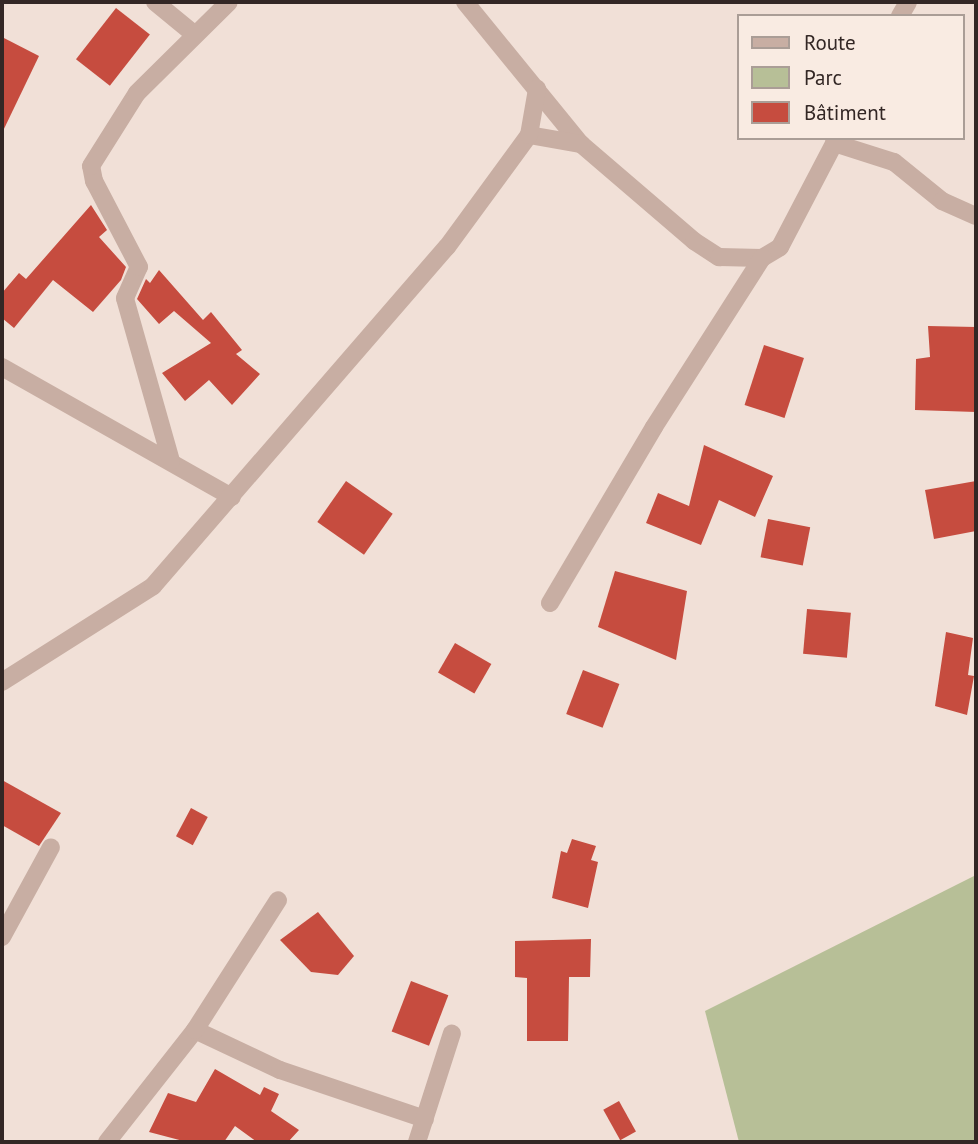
<!DOCTYPE html>
<html>
<head>
<meta charset="utf-8">
<style>
	body { margin:0 }
	#map { position:relative; width:978px; height:1144px; overflow:hidden; background:#f1e0d7; font-family:"PT Sans",sans-serif }
	div>[style] { position:absolute }
	.green>* { inset:0; background:#b7bf97 }
	.building>* { inset:0; background:#c64c3f; transform-origin:0 0 }
	.minor>* { height:18px; margin:-9px; padding:0 9px; transform-origin:9px; border-radius:9px; background:#c8aea3 }
	span { translate:-50% -50%; white-space:nowrap; text-align:center; line-height:1.15; -webkit-text-stroke:5px #f9ebe2; paint-order:stroke }
	.frame { position:absolute; inset:0; border:4px solid #332725; pointer-events:none }
	.legend { position:absolute; left:737px; top:14px; width:228px; height:126px; box-sizing:border-box; background:#f9ebe2; border:2px solid #aa9d96; margin:0; padding:9px 12px; list-style:none; font-size:21px; color:#332725 }
	.legend li { display:flex; align-items:center; gap:14px; height:35px }
	.legend b { width:35px; border:2px solid #aa9d96 }
</style>
</head>
<body>
<div id="map">
	<div class="green">
		<div style="clip-path:polygon(976px 875px,976px 1142px,739px 1142px,705px 1011px)"></div>
	</div>
	<div class="building">
		<div style="left:116px;top:8px;width:43px;height:65px;rotate:38deg"></div>
		<div style="clip-path:polygon(2px 37px,39px 56px,2px 133px)"></div>
		<div style="clip-path:polygon(91px 205px,107px 230px,99px 237px,126px 267px,121px 280px,93px 312px,53px 280px,14px 328px,2px 318px,2px 293px,19px 273px,26px 279px)"></div>
		<div style="clip-path:polygon(159px 270px,203px 320px,211px 312px,242px 350px,236px 354px,260px 374px,232px 405px,209px 380px,185px 401px,162px 373px,211px 343px,174px 311px,159px 324px,137px 299px,146px 279px,150px 283px)"></div>
		<div style="clip-path:polygon(928px 326px,976px 327px,976px 412px,915px 410px,916px 359px,930px 357px)"></div>
		<div style="left:764px;top:345px;width:42px;height:63px;rotate:18deg"></div>
		<div style="clip-path:polygon(704px 445px,773px 476px,755px 517px,719px 500px,701px 545px,646px 523px,658px 493px,689px 506px)"></div>
		<div style="left:346px;top:481px;width:57px;height:50px;rotate:35deg"></div>
		<div style="clip-path:polygon(976px 481px,976px 531px,934px 539px,925px 490px)"></div>
		<div style="left:768px;top:519px;width:43px;height:39px;rotate:11deg"></div>
		<div style="clip-path:polygon(615px 571px,687px 591px,676px 660px,598px 627px)"></div>
		<div style="left:807px;top:609px;width:44px;height:45px;rotate:5deg"></div>
		<div style="clip-path:polygon(946px 632px,973px 638px,968px 675px,974px 676px,967px 715px,935px 706px)"></div>
		<div style="left:455px;top:643px;width:42px;height:34px;rotate:30deg"></div>
		<div style="left:583px;top:670px;width:39px;height:47px;rotate:21deg"></div>
		<div style="clip-path:polygon(2px 780px,61px 813px,39px 846px,2px 825px)"></div>
		<div style="left:191px;top:808px;width:19px;height:32px;rotate:28deg"></div>
		<div style="clip-path:polygon(572px 839px,596px 846px,591px 860px,598px 862px,588px 908px,552px 898px,561px 851px,567px 853px)"></div>
		<div style="clip-path:polygon(318px 912px,354px 956px,338px 975px,311px 972px,280px 940px)"></div>
		<div style="clip-path:polygon(591px 939px,590px 977px,569px 977px,568px 1041px,527px 1041px,527px 978px,515px 977px,515px 941px)"></div>
		<div style="left:411px;top:981px;width:40px;height:54px;rotate:21deg"></div>
		<div style="clip-path:polygon(215px 1069px,260px 1095px,264px 1087px,279px 1094px,271px 1111px,299px 1130px,288px 1142px,257px 1142px,235px 1126px,224px 1142px,187px 1142px,149px 1132px,168px 1093px,196px 1102px)"></div>
		<div style="left:619px;top:1101px;width:35px;height:18px;rotate:61deg"></div>
	</div>
	<div class="minor">
		<div style="left:155px;top:2px;width:50px;rotate:39.4deg"></div>
		<div style="left:465px;top:2px;width:183px;rotate:50.8deg"></div>
		<div style="left:581px;top:144px;width:149px;rotate:40.6deg"></div>
		<div style="left:694px;top:241px;width:30px;rotate:33deg"></div>
		<div style="left:719px;top:257px;width:43px;rotate:1.3deg"></div>
		<div style="left:762px;top:258px;width:21px;rotate:-31deg"></div>
		<div style="left:780px;top:247px;width:123px;rotate:-62.4deg"></div>
		<div style="left:900px;top:16px;width:16px;rotate:-60deg"></div>
		<div style="left:529px;top:135px;width:53px;rotate:9.8deg"></div>
		<div style="left:834px;top:143px;width:63px;rotate:17.6deg"></div>
		<div style="left:894px;top:162px;width:62px;rotate:39.1deg"></div>
		<div style="left:942px;top:201px;width:37px;rotate:24deg"></div>
		<div style="left:2px;top:367px;width:264px;rotate:29.5deg"></div>
		<div style="left:171px;top:461px;width:169px;rotate:-105.8deg"></div>
		<div style="left:125px;top:298px;width:34px;rotate:-66deg"></div>
		<div style="left:139px;top:267px;width:97px;rotate:-117.6deg"></div>
		<div style="left:94px;top:181px;width:15px;rotate:-101deg"></div>
		<div style="left:91px;top:166px;width:86px;rotate:-57.8deg"></div>
		<div style="left:137px;top:93px;width:129px;rotate:-44.7deg"></div>
		<div style="left:550px;top:603px;width:204px;rotate:-59.4deg"></div>
		<div style="left:654px;top:427px;width:201px;rotate:-57.4deg"></div>
		<div style="left:2px;top:682px;width:179px;rotate:-32.4deg"></div>
		<div style="left:153px;top:586px;width:449px;rotate:-49.1deg"></div>
		<div style="left:447px;top:247px;width:139px;rotate:-53.8deg"></div>
		<div style="left:529px;top:135px;width:47px;rotate:-80.1deg"></div>
		<div style="left:2px;top:937px;width:102px;rotate:-61.4deg"></div>
		<div style="left:195px;top:1030px;width:94px;rotate:25.2deg"></div>
		<div style="left:280px;top:1070px;width:153px;rotate:18.7deg"></div>
		<div style="left:107px;top:1142px;width:142px;rotate:-51.8deg"></div>
		<div style="left:195px;top:1030px;width:154px;rotate:-57.4deg"></div>
		<div style="left:417px;top:1142px;width:114px;rotate:-72.2deg"></div>
	</div>
	<div class="frame"></div>
	<ul class="legend">
	<li><b style="height:9px;background:#c8aea3"></b>Route</li>
	<li><b style="height:19px;background:#b7bf97"></b>Parc</li>
	<li><b style="height:19px;background:#c64c3f"></b>Bâtiment</li>
	</ul>
</div>
</body>
</html>
